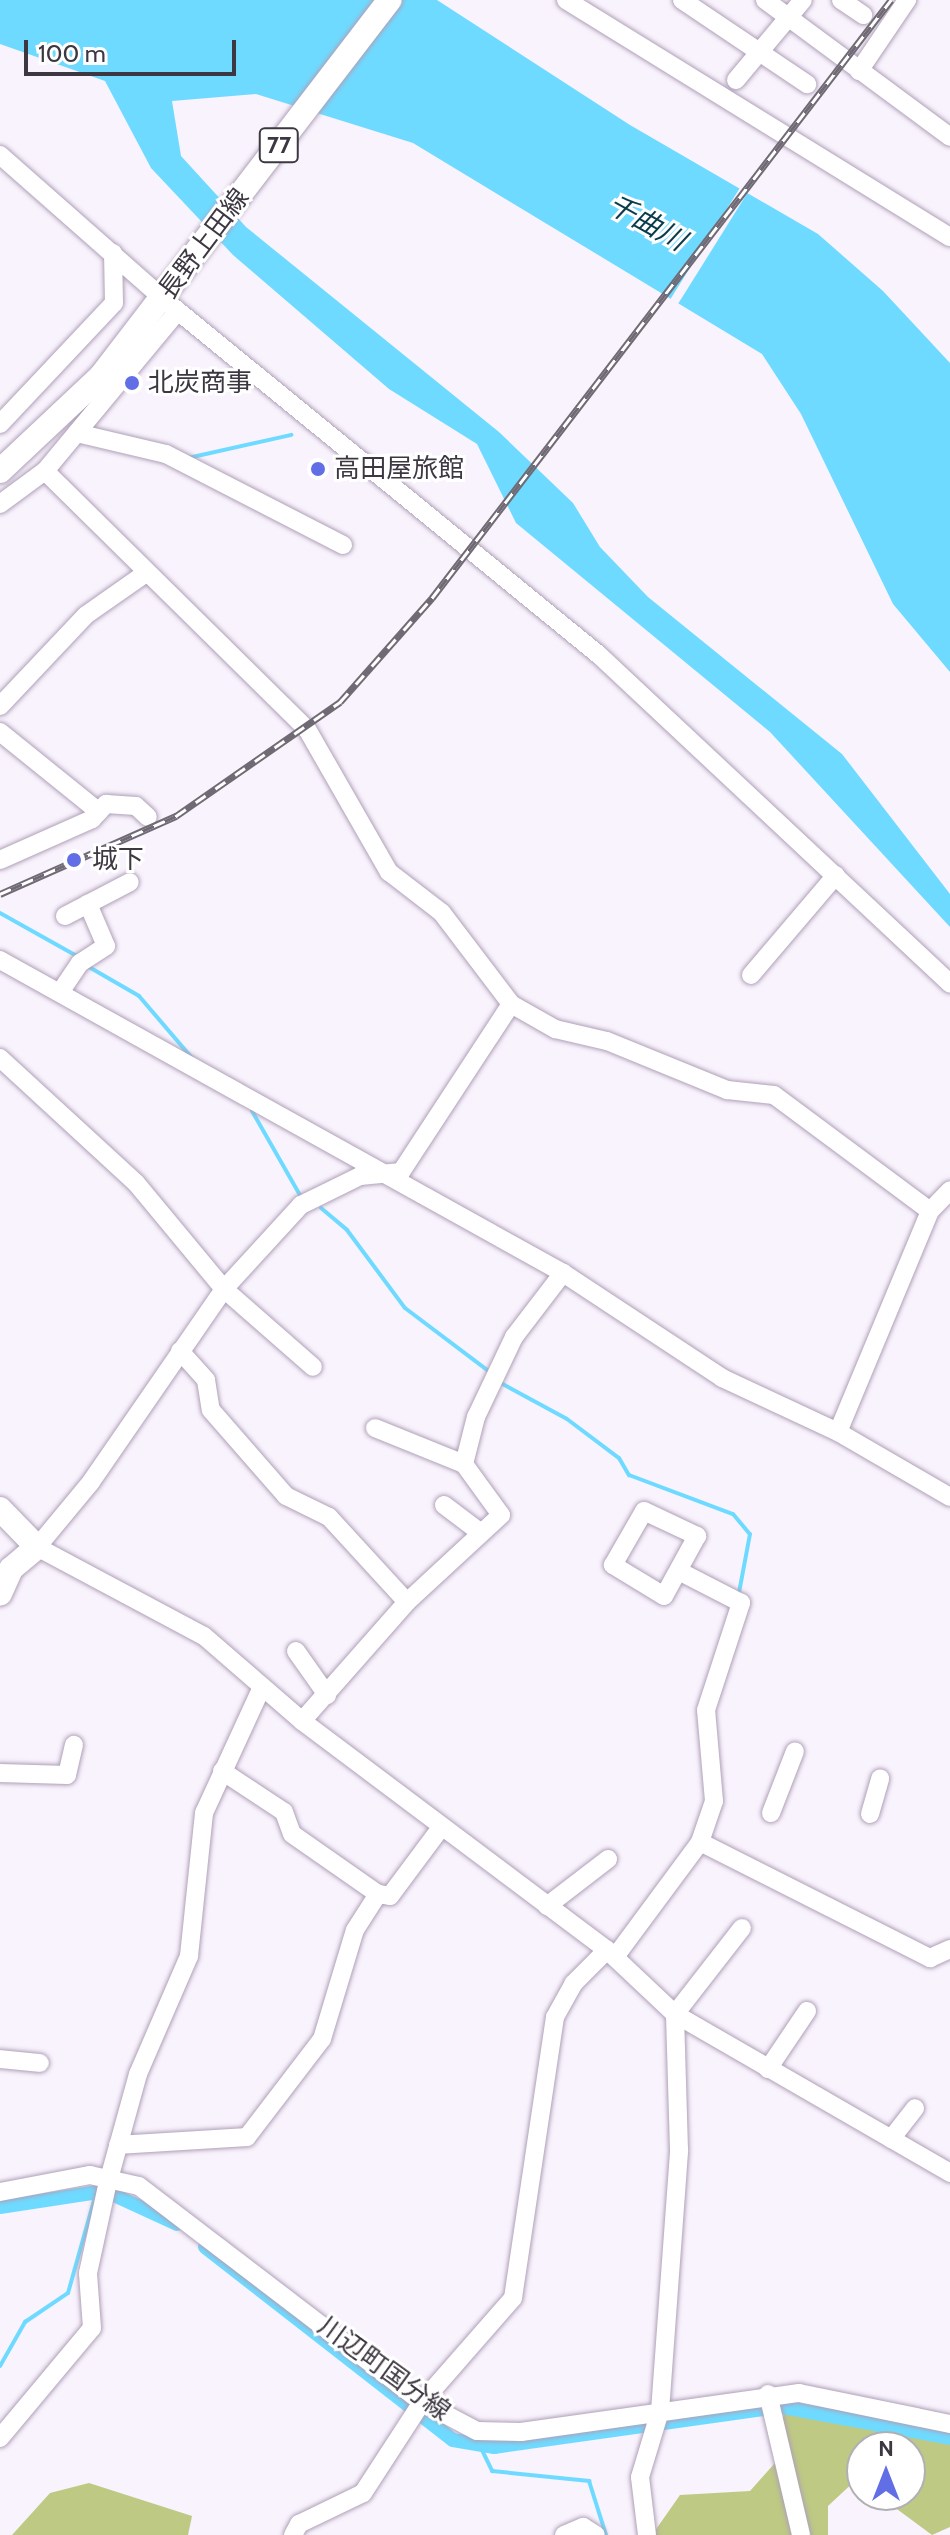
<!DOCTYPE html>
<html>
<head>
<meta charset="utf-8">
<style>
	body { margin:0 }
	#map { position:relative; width:950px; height:2535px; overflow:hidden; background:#f9f3fd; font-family:Cabin,"Noto Sans JP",sans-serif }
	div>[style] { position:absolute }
	.green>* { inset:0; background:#bec984 }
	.water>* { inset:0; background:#6fdaff }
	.pier>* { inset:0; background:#f9f3fd; transform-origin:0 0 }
	.stream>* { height:4px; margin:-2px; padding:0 2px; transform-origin:2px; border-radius:2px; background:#6fdaff }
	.canal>* { height:14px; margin:-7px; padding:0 7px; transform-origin:7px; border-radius:7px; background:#6fdaff }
	.roads { filter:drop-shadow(0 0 2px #afa0b8) drop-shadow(0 0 2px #afa0b8) }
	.minor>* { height:18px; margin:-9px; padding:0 9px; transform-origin:9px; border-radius:9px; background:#fff }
	.major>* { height:24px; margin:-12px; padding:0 12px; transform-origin:12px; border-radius:12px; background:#fff }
	.rail>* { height:7px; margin-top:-3.5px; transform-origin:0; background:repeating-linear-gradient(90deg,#fff 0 12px,#706a74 0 24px); box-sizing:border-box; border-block:2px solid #706a74 }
	.dots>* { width:22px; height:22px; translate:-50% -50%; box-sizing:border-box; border:4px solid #fff; border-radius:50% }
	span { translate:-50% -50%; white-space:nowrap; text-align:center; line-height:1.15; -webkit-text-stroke:6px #fff; paint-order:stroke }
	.shield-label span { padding:2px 6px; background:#fff; border:2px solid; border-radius:6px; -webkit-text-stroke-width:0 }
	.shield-label { font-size:24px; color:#3d3741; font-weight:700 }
	.street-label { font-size:26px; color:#3d3741 }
	.poi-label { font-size:26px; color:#3d3741 }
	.left { translate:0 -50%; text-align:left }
	.water-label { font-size:28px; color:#093b4b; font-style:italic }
	.north { position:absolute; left:846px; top:2431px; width:80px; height:80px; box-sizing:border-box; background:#fff; border:2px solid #b1afb3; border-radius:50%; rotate:0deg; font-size:22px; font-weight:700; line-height:32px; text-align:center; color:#3d3741 }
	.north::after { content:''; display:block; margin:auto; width:28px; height:36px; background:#626ee6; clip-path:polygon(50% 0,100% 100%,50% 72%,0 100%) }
	.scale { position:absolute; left:24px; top:40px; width:212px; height:36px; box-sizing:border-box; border:4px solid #3d3741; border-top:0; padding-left:10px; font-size:24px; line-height:28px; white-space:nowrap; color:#3d3741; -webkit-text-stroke:6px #fff; paint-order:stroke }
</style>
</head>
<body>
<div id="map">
	<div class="green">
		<div style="clip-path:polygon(784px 2412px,950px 2440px,950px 2527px,932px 2535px,878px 2495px,910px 2495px,910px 2447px,862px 2447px,862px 2483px,857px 2479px,828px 2506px,828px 2535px,652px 2535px,680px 2495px,750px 2491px,775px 2463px)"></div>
		<div style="clip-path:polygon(89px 2483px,192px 2516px,188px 2535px,12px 2535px,50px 2493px)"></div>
	</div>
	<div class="water">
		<div style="clip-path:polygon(0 0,437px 0,630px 125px,818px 234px,883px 291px,950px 363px,950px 672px,893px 604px,801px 414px,762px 354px,413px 143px,256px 94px,172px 101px,181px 156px,246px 227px,499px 432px,573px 503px,600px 547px,648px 597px,842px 754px,950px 894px,950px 927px,770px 732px,516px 523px,477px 444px,389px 389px,233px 255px,151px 168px,105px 81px,0 44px)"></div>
	</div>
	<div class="pier">
		<div style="left:743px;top:183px;width:9px;height:138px;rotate:32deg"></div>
	</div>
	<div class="stream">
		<div style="left:188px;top:458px;width:106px;rotate:-12.6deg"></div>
		<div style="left:0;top:913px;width:88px;rotate:29.2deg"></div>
		<div style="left:89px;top:967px;width:58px;rotate:30.1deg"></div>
		<div style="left:139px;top:996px;width:82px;rotate:49.5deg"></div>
		<div style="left:252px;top:1111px;width:99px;rotate:60.3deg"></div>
		<div style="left:321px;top:1208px;width:34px;rotate:40deg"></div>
		<div style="left:347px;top:1230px;width:97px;rotate:53.4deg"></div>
		<div style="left:405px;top:1308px;width:106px;rotate:37deg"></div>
		<div style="left:499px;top:1382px;width:77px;rotate:28.6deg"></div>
		<div style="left:567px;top:1419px;width:65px;rotate:36.9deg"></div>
		<div style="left:619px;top:1458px;width:20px;rotate:60deg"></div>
		<div style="left:629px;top:1475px;width:111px;rotate:20.6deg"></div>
		<div style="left:733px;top:1514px;width:26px;rotate:50deg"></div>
		<div style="left:750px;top:1534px;width:60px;rotate:100.6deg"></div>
		<div style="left:0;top:2366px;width:51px;rotate:-60.4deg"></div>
		<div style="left:25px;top:2322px;width:52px;rotate:-34deg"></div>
		<div style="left:68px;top:2293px;width:107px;rotate:-74.3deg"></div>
		<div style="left:480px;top:2446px;width:28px;rotate:64deg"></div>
		<div style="left:492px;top:2471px;width:98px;rotate:5.9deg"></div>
		<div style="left:589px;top:2481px;width:57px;rotate:72.5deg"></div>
	</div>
	<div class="canal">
		<div style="left:0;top:2207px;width:106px;rotate:-8.7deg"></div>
		<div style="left:105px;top:2191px;width:79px;rotate:24.6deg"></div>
		<div style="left:205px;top:2247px;width:314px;rotate:37.9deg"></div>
		<div style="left:453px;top:2440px;width:42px;rotate:9.7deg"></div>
		<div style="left:494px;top:2447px;width:272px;rotate:-8deg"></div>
		<div style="left:783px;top:2407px;width:170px;rotate:10.5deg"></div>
	</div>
	<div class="roads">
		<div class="minor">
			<div style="left:566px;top:0;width:451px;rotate:31.7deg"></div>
			<div style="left:682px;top:0;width:151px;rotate:33.9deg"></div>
			<div style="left:765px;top:0;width:230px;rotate:36.5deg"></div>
			<div style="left:841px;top:0;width:27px;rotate:34deg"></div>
			<div style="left:859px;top:71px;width:86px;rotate:-55.9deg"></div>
			<div style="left:736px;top:80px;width:104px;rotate:-50.1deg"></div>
			<div style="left:0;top:155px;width:216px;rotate:41.4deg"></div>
			<div style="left:162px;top:298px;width:564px;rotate:39.25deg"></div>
			<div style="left:599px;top:655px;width:481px;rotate:43.1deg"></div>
			<div style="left:0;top:424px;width:166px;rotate:-46.7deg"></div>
			<div style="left:114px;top:303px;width:50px;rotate:-91.1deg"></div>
			<div style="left:77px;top:433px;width:91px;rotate:13.3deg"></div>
			<div style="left:166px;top:454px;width:199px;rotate:27.2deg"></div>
			<div style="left:45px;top:471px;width:368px;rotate:44.6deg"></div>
			<div style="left:307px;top:729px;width:165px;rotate:60.2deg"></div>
			<div style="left:389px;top:872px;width:67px;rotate:37.7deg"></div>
			<div style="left:442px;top:913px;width:114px;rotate:52.8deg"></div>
			<div style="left:511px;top:1004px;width:51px;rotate:29.6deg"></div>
			<div style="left:555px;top:1029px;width:53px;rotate:13deg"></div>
			<div style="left:607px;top:1041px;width:130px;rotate:22.2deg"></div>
			<div style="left:727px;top:1090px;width:47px;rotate:6.1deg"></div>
			<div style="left:774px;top:1095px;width:194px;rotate:36.6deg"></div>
			<div style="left:930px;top:1211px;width:29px;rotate:-46deg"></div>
			<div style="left:0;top:504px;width:56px;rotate:-36.3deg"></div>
			<div style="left:45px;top:471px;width:208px;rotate:-50.3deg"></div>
			<div style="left:0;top:706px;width:125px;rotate:-46.6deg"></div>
			<div style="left:86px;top:615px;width:73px;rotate:-35deg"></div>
			<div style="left:0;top:732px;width:127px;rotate:38.9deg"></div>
			<div style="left:0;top:860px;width:101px;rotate:-24deg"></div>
			<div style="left:92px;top:819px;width:21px;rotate:-47deg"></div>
			<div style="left:106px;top:804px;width:30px;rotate:4deg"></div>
			<div style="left:136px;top:806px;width:16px;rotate:43deg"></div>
			<div style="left:65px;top:916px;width:73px;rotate:-27.6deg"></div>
			<div style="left:0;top:960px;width:644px;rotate:29.07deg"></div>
			<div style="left:563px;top:1273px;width:191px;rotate:33.4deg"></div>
			<div style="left:722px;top:1378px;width:128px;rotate:25deg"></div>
			<div style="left:838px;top:1432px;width:129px;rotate:30.1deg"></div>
			<div style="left:751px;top:975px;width:131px;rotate:-49.6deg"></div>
			<div style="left:61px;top:991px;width:34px;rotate:-56deg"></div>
			<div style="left:80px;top:963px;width:31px;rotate:-33deg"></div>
			<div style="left:106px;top:946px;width:46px;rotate:-113.2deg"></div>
			<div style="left:511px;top:1004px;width:201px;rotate:123.2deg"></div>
			<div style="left:401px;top:1172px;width:41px;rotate:174.4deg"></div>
			<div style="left:360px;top:1176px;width:66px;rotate:153.8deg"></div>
			<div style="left:301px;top:1205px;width:114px;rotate:132.5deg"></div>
			<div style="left:224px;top:1289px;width:234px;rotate:124.6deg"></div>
			<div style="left:91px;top:1482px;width:85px;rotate:129.7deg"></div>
			<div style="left:37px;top:1547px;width:189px;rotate:28.1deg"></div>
			<div style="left:204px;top:1636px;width:130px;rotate:40.9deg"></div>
			<div style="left:302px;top:1721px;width:381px;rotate:36.9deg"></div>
			<div style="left:607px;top:1950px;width:93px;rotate:43.3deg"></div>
			<div style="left:675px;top:2014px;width:318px;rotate:30deg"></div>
			<div style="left:0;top:1058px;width:185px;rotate:42.6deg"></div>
			<div style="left:136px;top:1183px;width:138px;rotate:50.3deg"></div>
			<div style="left:224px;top:1289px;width:118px;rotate:41.2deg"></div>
			<div style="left:180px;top:1351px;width:39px;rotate:48deg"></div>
			<div style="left:206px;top:1380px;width:30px;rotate:81deg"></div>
			<div style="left:211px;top:1410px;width:114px;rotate:48.9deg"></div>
			<div style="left:286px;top:1496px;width:48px;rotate:26deg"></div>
			<div style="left:329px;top:1517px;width:115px;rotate:47.5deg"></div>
			<div style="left:838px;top:1432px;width:239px;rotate:-67.4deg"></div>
			<div style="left:464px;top:1464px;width:49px;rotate:-75.7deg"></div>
			<div style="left:476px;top:1417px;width:89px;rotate:-64.6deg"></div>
			<div style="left:514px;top:1337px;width:81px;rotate:-52.6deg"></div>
			<div style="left:444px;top:1505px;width:46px;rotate:37.1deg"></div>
			<div style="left:644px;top:1511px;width:59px;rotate:25.3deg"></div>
			<div style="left:697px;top:1536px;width:68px;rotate:118.8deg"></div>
			<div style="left:664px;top:1596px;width:60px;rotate:-148.7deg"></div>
			<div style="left:613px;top:1565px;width:62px;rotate:-60.1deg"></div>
			<div style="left:296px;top:1651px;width:54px;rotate:54.8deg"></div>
			<div style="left:302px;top:1721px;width:159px;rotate:-48.6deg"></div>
			<div style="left:407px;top:1602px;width:128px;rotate:-42.8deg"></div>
			<div style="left:501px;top:1515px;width:63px;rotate:-126deg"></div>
			<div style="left:464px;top:1464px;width:96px;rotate:-158deg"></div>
			<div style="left:222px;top:1771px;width:74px;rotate:33.5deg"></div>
			<div style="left:284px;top:1812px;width:23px;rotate:70deg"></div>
			<div style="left:292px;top:1834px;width:105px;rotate:34.9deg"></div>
			<div style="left:378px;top:1894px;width:12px;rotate:9deg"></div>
			<div style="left:390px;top:1896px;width:84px;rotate:-53.3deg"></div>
			<div style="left:0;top:1773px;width:67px;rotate:1.7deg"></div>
			<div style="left:67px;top:1775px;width:31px;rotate:-77deg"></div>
			<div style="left:771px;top:1813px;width:66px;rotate:-68.8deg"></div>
			<div style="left:870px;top:1814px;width:37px;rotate:-74deg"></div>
			<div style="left:700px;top:1842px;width:258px;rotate:26.8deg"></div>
			<div style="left:930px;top:1958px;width:22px;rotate:-24deg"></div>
			<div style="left:547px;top:1906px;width:77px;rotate:-37.6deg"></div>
			<div style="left:615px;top:1957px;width:143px;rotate:-53.5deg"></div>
			<div style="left:700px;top:1842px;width:43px;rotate:-71.1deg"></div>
			<div style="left:714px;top:1801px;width:91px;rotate:-95deg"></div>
			<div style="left:706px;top:1710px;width:113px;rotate:-71.9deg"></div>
			<div style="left:741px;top:1603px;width:70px;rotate:-152.7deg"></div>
			<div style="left:0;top:2059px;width:40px;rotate:5.7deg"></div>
			<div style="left:768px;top:2069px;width:70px;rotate:-56.1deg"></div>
			<div style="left:891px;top:2139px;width:39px;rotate:-52deg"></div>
			<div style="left:118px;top:2145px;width:129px;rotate:-3.5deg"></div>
			<div style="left:247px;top:2137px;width:123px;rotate:-52.6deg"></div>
			<div style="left:322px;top:2039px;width:114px;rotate:-73.2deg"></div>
			<div style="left:355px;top:1930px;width:43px;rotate:-57.4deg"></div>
			<div style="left:0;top:2192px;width:92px;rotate:-10.7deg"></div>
			<div style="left:90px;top:2175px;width:50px;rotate:12.7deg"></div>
			<div style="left:139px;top:2186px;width:356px;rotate:37.4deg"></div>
			<div style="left:422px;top:2402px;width:62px;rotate:27.8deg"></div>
			<div style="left:477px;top:2431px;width:44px;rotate:1.3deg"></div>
			<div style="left:521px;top:2432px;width:281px;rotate:-8deg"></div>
			<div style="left:799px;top:2393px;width:154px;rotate:11.6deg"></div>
			<div style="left:768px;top:2394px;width:145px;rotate:76.8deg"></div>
			<div style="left:0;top:2438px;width:143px;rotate:-50.1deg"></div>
			<div style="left:92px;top:2328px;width:55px;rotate:-94.2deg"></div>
			<div style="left:88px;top:2273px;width:89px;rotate:-77.7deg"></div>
			<div style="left:107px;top:2186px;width:116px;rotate:-74.5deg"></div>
			<div style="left:138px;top:2074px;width:129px;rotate:-66.6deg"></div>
			<div style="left:189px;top:1956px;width:144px;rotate:-84deg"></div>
			<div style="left:204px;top:1813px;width:139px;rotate:-65.3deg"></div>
			<div style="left:293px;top:2535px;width:13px;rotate:-61deg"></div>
			<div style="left:299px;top:2524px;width:71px;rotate:-25.8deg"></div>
			<div style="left:363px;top:2493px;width:108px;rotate:-57deg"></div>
			<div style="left:422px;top:2402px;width:138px;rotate:-48.8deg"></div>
			<div style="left:513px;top:2298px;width:284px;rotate:-81.5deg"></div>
			<div style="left:555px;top:2017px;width:38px;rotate:-61deg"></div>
			<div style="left:573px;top:1984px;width:48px;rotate:-45deg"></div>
			<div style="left:564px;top:2535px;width:21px;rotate:-23deg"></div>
			<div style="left:583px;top:2527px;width:15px;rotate:32deg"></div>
			<div style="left:647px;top:2535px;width:58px;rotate:-96.9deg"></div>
			<div style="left:640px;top:2477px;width:69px;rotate:-73.1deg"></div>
			<div style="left:660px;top:2411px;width:262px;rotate:-85.8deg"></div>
			<div style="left:679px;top:2150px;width:136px;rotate:-91.7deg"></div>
			<div style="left:675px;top:2014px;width:109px;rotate:-52.1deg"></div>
		</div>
		<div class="major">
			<div style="left:0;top:471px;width:139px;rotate:-43.2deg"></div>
			<div style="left:101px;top:376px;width:474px;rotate:-52.5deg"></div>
			<div style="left:0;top:1509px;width:53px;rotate:45.8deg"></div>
			<div style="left:37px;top:1547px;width:34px;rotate:140deg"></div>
			<div style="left:11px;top:1569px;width:27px;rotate:114deg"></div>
		</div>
	</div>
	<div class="rail">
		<div style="left:0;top:894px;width:193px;rotate:-23.9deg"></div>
		<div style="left:176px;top:816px;width:200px;rotate:-34.8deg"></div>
		<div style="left:340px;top:702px;width:139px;rotate:-48.5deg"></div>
		<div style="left:432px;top:598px;width:754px;rotate:-52.49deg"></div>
	</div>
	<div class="dots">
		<div style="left:132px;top:383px;background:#626ee6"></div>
		<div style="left:318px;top:469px;background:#626ee6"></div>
		<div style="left:74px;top:860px;background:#626ee6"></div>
	</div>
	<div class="shield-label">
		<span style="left:279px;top:145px">77</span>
	</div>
	<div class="street-label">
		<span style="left:204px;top:244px;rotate:-53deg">長野上田線</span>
		<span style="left:384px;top:2369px;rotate:36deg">川辺町国分線</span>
	</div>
	<div class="poi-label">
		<span class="left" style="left:148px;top:383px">北炭商事</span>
		<span class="left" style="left:334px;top:469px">高田屋旅館</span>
		<span class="left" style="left:92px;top:860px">城下</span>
	</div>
	<div class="water-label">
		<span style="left:647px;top:222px;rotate:29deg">千曲川</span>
	</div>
	<div class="north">N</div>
	<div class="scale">100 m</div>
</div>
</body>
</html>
